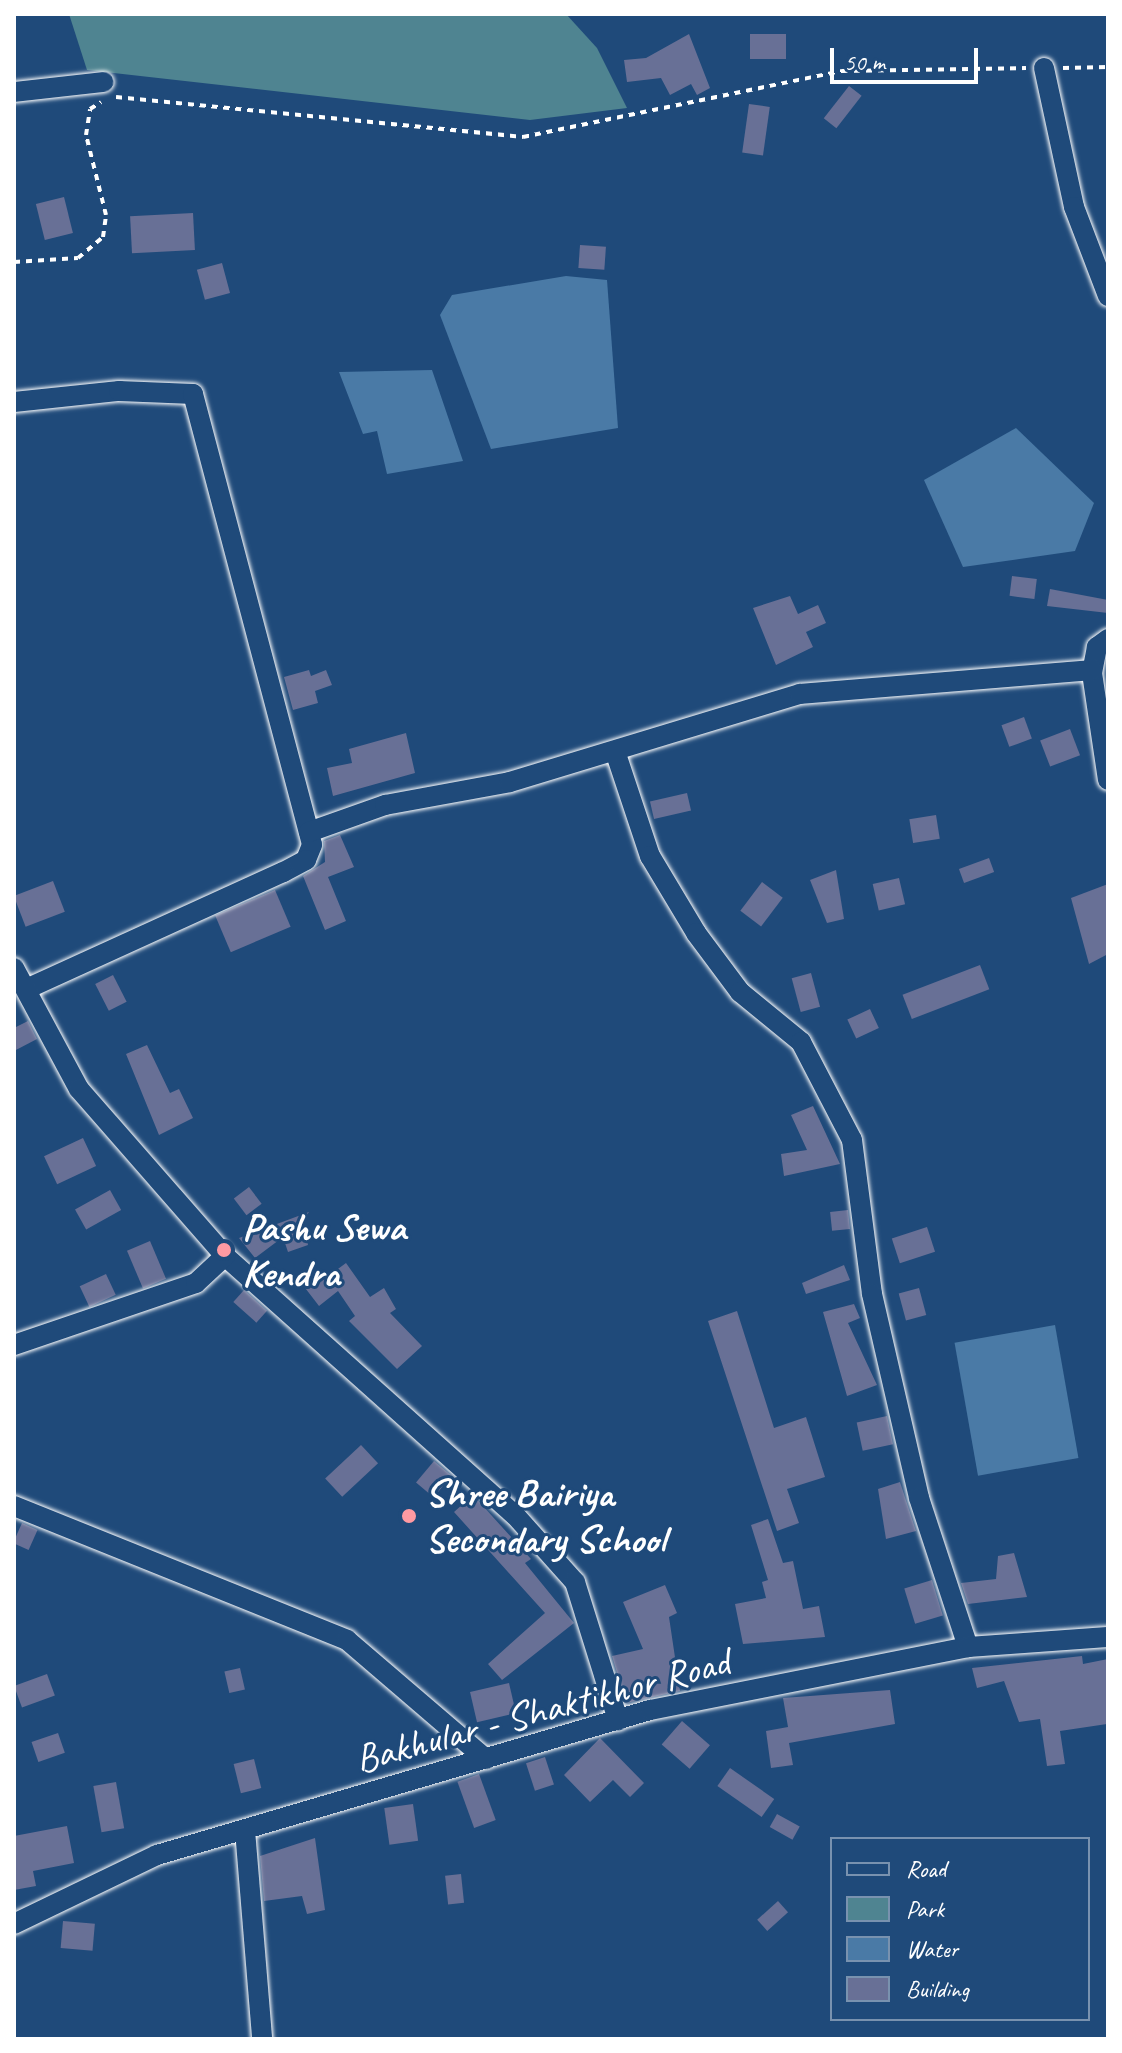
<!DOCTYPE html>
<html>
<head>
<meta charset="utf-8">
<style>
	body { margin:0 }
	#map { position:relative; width:1122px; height:2053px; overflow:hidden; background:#1f4a7a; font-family:Caveat,sans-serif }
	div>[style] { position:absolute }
	.green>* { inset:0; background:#4f8491 }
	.water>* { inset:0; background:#4a7aa6; transform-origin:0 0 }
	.building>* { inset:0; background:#687096; transform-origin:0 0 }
	.path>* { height:4px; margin-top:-2px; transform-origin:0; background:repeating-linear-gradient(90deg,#fff 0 6px,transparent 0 12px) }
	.roads { filter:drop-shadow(0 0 2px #fff) drop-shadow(0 0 2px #fff) }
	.minor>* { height:20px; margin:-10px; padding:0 10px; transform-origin:10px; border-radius:10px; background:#1f4a7a }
	.dots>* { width:22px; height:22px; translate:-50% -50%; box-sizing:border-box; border:4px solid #1f4a7a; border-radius:50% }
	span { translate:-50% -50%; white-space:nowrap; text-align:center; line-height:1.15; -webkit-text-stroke:6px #1f4a7a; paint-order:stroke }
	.poi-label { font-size:40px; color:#fff; font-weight:700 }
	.left { translate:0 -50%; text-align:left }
	.street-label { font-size:40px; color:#fff }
	.frame { position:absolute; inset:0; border:16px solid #fff; pointer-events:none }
	.legend { position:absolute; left:830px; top:1837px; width:260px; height:184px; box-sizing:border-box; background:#1f4a7a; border:2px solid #7992af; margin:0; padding:10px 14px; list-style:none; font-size:24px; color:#fff }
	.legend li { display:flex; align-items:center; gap:16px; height:40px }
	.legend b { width:40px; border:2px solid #7992af }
	.scale { position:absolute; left:830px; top:48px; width:148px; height:36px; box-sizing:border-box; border:4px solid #fff; border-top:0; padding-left:10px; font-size:24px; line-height:28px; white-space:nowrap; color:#fff; -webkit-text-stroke:6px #1f4a7a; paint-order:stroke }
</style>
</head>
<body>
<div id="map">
	<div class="green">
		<div style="clip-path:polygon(69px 14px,566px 14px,597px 48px,627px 108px,530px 120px,87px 70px)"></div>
	</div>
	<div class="water">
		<div style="clip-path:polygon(566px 276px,607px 280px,618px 428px,491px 449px,440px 315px,452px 295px)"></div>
		<div style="clip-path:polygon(432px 370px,463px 461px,387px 474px,377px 431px,363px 434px,339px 372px)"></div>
		<div style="clip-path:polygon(1016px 428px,1094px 503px,1075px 551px,963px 567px,924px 480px)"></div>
		<div style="left:1055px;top:1325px;width:135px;height:102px;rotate:80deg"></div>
	</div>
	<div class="building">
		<div style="clip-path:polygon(689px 34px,710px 88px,697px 95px,691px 84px,670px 95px,661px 78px,627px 82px,624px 60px,646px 58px)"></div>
		<div style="left:786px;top:34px;width:25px;height:36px;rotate:90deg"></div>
		<div style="left:849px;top:86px;width:16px;height:41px;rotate:38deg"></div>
		<div style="left:749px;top:104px;width:21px;height:49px;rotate:8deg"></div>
		<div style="left:64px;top:197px;width:37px;height:29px;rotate:76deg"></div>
		<div style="left:193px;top:213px;width:37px;height:63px;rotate:87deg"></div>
		<div style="left:580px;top:245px;width:26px;height:23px;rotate:4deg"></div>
		<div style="left:222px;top:263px;width:31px;height:26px;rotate:75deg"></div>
		<div style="left:1012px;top:576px;width:25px;height:20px;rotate:7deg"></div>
		<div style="clip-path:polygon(1050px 589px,1108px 600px,1108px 613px,1047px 606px)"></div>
		<div style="clip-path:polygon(790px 596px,798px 614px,818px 605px,826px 623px,806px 632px,813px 647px,776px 665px,753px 608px)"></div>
		<div style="clip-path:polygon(309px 670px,311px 676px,326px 670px,332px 685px,315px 691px,318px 703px,293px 710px,284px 677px)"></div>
		<div style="left:1024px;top:717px;width:23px;height:24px;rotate:70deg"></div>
		<div style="left:1070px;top:729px;width:28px;height:32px;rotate:69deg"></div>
		<div style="clip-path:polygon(406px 733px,415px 773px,333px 796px,327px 768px,352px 763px,349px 749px)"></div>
		<div style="left:687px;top:793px;width:18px;height:38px;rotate:77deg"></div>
		<div style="left:936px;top:815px;width:24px;height:27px;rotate:81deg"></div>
		<div style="clip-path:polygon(340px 835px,354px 867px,328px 877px,346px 921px,325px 930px,303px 876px,325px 862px,324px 841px)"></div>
		<div style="left:989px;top:858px;width:15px;height:32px;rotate:70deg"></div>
		<div style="clip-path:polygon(836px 870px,844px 919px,827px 923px,810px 880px)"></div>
		<div style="left:899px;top:878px;width:27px;height:27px;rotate:77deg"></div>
		<div style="left:53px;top:881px;width:33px;height:42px;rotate:69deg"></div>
		<div style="left:762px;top:882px;width:26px;height:36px;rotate:37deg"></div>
		<div style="clip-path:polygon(1108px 884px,1108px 954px,1089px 964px,1071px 898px)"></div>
		<div style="left:275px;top:890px;width:40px;height:65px;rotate:67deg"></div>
		<div style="left:980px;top:965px;width:26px;height:83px;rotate:69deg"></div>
		<div style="left:811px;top:973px;width:35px;height:20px;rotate:75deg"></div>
		<div style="left:113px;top:975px;width:30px;height:20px;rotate:63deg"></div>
		<div style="left:870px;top:1009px;width:21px;height:25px;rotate:65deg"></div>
		<div style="clip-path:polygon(28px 1021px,37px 1039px,14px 1051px,14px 1028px)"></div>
		<div style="clip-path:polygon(147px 1045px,170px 1093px,179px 1089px,193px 1118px,159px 1135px,126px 1054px)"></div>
		<div style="clip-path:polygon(813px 1106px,840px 1164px,784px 1176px,781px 1154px,807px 1150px,791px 1115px)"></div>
		<div style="left:83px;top:1138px;width:31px;height:43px;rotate:65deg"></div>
		<div style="left:249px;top:1187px;width:21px;height:19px;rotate:53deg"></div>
		<div style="left:110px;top:1190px;width:23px;height:40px;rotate:61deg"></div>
		<div style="left:848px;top:1210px;width:19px;height:18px;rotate:84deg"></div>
		<div style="clip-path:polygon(309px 1212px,302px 1222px,308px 1245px,288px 1252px,283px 1237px,255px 1258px,239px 1238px)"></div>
		<div style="left:927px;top:1227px;width:26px;height:37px;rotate:72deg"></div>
		<div style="left:150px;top:1241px;width:41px;height:25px;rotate:67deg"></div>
		<div style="clip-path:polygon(346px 1263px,370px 1297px,384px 1288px,396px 1309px,390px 1313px,422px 1346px,397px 1369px,349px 1321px,355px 1316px,338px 1291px,319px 1306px,299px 1280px,314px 1268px,323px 1280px)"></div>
		<div style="clip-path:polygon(844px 1265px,850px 1280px,806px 1294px,802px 1283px)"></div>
		<div style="left:106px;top:1274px;width:23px;height:29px;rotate:65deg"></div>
		<div style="left:919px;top:1288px;width:28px;height:21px;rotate:75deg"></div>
		<div style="left:244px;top:1290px;width:31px;height:16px;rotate:42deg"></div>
		<div style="clip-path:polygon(854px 1304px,860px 1318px,848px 1323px,877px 1385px,847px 1396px,823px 1312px)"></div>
		<div style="clip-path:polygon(737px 1311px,774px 1428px,806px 1417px,825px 1477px,787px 1489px,799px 1523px,777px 1531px,708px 1321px)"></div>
		<div style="left:887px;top:1416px;width:29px;height:31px;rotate:78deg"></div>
		<div style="left:361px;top:1445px;width:25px;height:49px;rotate:47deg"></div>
		<div style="left:434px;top:1461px;width:23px;height:28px;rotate:40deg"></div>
		<div style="clip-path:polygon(900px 1482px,916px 1531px,886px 1539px,878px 1489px)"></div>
		<div style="clip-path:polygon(473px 1495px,531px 1559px,525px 1563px,574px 1623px,502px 1680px,488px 1664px,545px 1613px,454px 1512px)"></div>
		<div style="clip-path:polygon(768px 1519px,783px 1563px,793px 1561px,803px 1609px,819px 1606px,825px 1637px,743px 1644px,735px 1604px,766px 1598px,762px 1582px,768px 1580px,751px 1525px)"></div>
		<div style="left:22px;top:1523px;width:17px;height:22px;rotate:24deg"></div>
		<div style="clip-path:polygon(1014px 1553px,1027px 1597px,968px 1604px,961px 1583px,996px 1579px,998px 1556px)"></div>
		<div style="left:932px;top:1580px;width:37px;height:29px;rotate:73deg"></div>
		<div style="clip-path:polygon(665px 1585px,677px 1613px,669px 1617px,680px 1691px,626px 1703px,612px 1656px,643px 1649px,623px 1602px)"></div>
		<div style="clip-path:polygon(1082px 1656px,1083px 1664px,1108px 1659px,1107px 1724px,1060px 1731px,1065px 1764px,1047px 1766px,1040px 1719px,1019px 1722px,1004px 1681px,977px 1688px,972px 1668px)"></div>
		<div style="left:240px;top:1668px;width:22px;height:16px;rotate:77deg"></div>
		<div style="left:47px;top:1674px;width:23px;height:35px;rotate:70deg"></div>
		<div style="left:509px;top:1683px;width:31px;height:40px;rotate:77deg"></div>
		<div style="clip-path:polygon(890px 1690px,895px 1724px,789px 1743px,793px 1765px,771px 1768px,766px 1731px,788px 1727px,783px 1698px)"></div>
		<div style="left:682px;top:1721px;width:37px;height:31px;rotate:41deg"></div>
		<div style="left:58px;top:1733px;width:21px;height:28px;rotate:71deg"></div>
		<div style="clip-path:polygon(600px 1738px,644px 1783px,630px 1797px,613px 1780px,590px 1802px,564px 1775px)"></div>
		<div style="left:545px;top:1757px;width:29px;height:20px;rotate:72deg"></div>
		<div style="left:254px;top:1759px;width:30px;height:21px;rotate:76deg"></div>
		<div style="left:730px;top:1768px;width:54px;height:22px;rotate:35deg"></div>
		<div style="left:479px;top:1774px;width:49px;height:23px;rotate:70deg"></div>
		<div style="left:116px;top:1782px;width:47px;height:23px;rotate:80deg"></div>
		<div style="left:413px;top:1804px;width:37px;height:29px;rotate:82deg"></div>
		<div style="left:777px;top:1814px;width:26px;height:15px;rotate:29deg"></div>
		<div style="clip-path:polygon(67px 1826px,74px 1863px,33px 1871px,36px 1886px,14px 1890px,14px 1836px)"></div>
		<div style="clip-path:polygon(315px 1838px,325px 1910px,307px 1914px,302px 1896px,264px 1901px,260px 1856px)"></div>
		<div style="left:461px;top:1874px;width:29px;height:16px;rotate:84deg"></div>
		<div style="left:778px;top:1901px;width:15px;height:28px;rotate:48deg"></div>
		<div style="left:63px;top:1921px;width:32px;height:27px;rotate:5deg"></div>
	</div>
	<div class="path">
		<div style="left:1063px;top:68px;width:45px;rotate:-1.3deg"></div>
		<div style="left:116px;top:97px;width:409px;rotate:5.6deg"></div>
		<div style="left:523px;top:137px;width:326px;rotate:-11.7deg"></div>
		<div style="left:842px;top:71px;width:184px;rotate:-0.9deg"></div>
		<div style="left:14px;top:262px;width:64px;rotate:-3.6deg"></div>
		<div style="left:78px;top:258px;width:33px;rotate:-40deg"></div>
		<div style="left:103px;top:237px;width:22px;rotate:-82deg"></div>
		<div style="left:106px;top:215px;width:82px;rotate:-104deg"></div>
		<div style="left:86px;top:135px;width:26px;rotate:-81deg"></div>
		<div style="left:90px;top:109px;width:13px;rotate:-32deg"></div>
	</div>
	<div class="roads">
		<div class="minor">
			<div style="left:1044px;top:68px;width:142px;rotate:77.8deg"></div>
			<div style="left:1074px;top:207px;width:95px;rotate:69.1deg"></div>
			<div style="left:14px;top:92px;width:90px;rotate:-6.4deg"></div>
			<div style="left:14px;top:402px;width:106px;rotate:-6deg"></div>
			<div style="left:119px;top:391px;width:74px;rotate:2.3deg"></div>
			<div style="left:193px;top:394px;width:466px;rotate:75.2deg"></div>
			<div style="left:312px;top:845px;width:16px;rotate:112deg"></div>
			<div style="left:306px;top:860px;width:26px;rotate:152deg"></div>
			<div style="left:283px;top:872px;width:282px;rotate:155.5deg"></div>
			<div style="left:1108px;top:639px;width:14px;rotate:144deg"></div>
			<div style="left:1097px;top:647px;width:26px;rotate:101deg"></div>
			<div style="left:1092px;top:673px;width:108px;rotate:81.5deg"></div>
			<div style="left:615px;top:751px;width:111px;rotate:71.6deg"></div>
			<div style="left:650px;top:856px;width:90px;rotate:59.1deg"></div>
			<div style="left:696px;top:933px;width:74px;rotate:53.3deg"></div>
			<div style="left:740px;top:992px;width:79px;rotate:39.3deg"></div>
			<div style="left:801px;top:1042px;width:110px;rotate:62.5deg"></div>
			<div style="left:852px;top:1140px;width:155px;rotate:82.6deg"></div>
			<div style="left:872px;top:1294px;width:209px;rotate:77deg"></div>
			<div style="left:919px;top:1498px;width:157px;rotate:71.8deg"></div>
			<div style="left:309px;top:832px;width:81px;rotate:-19.6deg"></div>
			<div style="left:385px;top:805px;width:127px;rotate:-10.4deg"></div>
			<div style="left:510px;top:782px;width:303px;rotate:-16.9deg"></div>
			<div style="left:800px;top:694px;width:293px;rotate:-4.7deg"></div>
			<div style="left:14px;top:968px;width:137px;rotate:61.8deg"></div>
			<div style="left:79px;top:1089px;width:222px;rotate:48.8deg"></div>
			<div style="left:225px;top:1256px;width:389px;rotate:41.8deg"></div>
			<div style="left:515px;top:1515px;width:90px;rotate:48.2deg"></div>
			<div style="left:575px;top:1582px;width:145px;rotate:72.7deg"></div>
			<div style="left:14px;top:1345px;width:192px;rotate:-18.8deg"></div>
			<div style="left:196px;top:1283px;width:40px;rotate:-43deg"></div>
			<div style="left:14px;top:1506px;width:359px;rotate:21.9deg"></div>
			<div style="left:347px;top:1640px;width:183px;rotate:40.6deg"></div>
			<div style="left:245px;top:1830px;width:210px;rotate:85.3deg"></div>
			<div style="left:14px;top:1924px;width:159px;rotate:-25.8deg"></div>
			<div style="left:157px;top:1855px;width:514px;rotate:-16.39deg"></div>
			<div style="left:650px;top:1710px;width:324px;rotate:-11.2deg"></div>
			<div style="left:968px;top:1647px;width:140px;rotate:-4.1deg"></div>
		</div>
	</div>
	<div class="dots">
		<div style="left:224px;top:1250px;background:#ff9aa2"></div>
		<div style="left:409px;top:1516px;background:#ff9aa2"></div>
	</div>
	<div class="poi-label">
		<span class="left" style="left:242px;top:1250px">Pashu Sewa<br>Kendra</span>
		<span class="left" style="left:425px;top:1516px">Shree Bairiya<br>Secondary School</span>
	</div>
	<div class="street-label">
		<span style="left:542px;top:1710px;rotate:-15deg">Bakhular - Shaktikhor Road</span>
	</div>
	<div class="frame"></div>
	<ul class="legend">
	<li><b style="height:10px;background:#1f4a7a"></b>Road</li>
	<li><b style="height:22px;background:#4f8491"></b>Park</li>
	<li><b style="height:22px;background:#4a7aa6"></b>Water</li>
	<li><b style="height:22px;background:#687096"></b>Building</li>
	</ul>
	<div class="scale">50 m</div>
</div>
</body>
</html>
